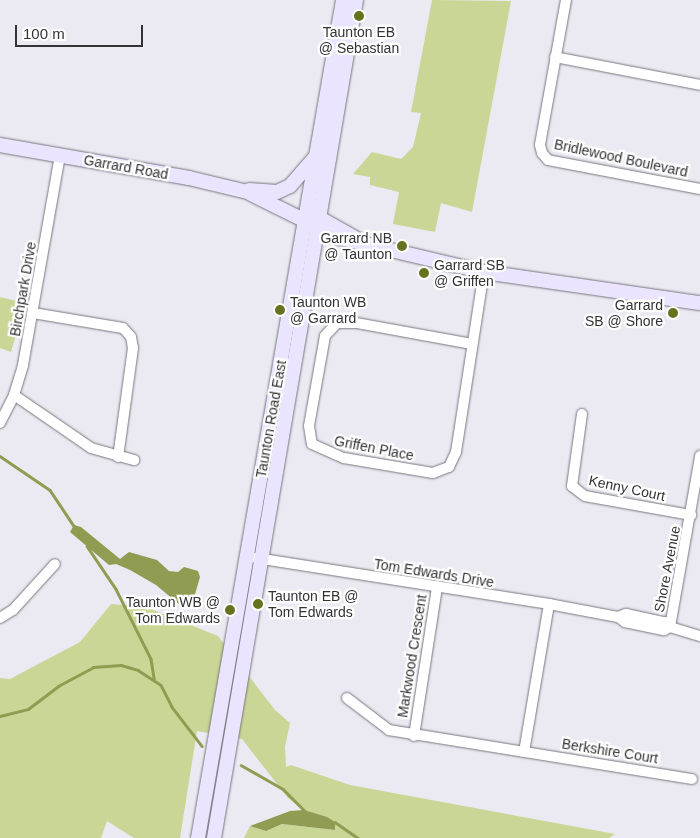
<!DOCTYPE html>
<html>
<head>
<meta charset="utf-8">
<style>
	body { margin:0 }
	#map { position:relative; width:700px; height:838px; overflow:hidden; background:#ebeaf2; font-family:Arial,sans-serif }
	div>[style] { position:absolute }
	.green>* { inset:0; background:#cad695 }
	.water>* { inset:0; background:#909c51 }
	.stream>* { height:2.5px; margin:-1.25px; padding:0 1.25px; transform-origin:1.25px; border-radius:1.25px; background:#909c51 }
	.roads { filter:drop-shadow(0 0 1px #78767e) drop-shadow(0 0 1px #78767e) }
	.street>* { height:10px; margin:-5px; padding:0 5px; transform-origin:5px; border-radius:5px; background:#fff }
	.secondary>* { height:14px; margin:-7px; padding:0 7px; transform-origin:7px; border-radius:7px; background:#eae4ff }
	.dots>* { width:14px; height:14px; translate:-50% -50%; box-sizing:border-box; border:2px solid #fff; border-radius:50% }
	span { translate:-50% -50%; white-space:nowrap; text-align:center; line-height:1.15; -webkit-text-stroke:4.5px #fff; paint-order:stroke }
	.poi-label { font-size:14px; color:#333235 }
	.right { translate:-100% -50%; text-align:right }
	.left { translate:0 -50%; text-align:left }
	.street-label { font-size:14px; color:#333235 }
	.scale { position:absolute; left:15px; top:25px; width:128px; height:22px; box-sizing:border-box; border:2px solid #333235; border-top:0; padding-left:6px; font-size:15px; line-height:18px; white-space:nowrap; color:#333235; -webkit-text-stroke:4px #fff; paint-order:stroke }
</style>
</head>
<body>
<div id="map">
	<div class="green">
		<div style="clip-path:polygon(432px 0,511px 1px,472px 212px,441px 203px,435px 232px,393px 224px,399px 192px,370px 185px,370px 177px,353px 174px,372px 152px,401px 159px,413px 147px,421px 113px,411px 112px)"></div>
		<div style="clip-path:polygon(0 297px,25px 303px,11px 352px,0 348px)"></div>
		<div style="clip-path:polygon(111px 604px,146px 607px,218px 636px,275px 710px,290px 723px,285px 747px,286px 767px,291px 765px,350px 785px,615px 834px,609px 838px,244px 838px,250px 826px,266px 831px,282px 824px,334px 830px,335px 823px,304px 810px,288px 798px,242px 739px,197px 731px,180px 838px,134px 838px,107px 821px,101px 838px,0 838px,0 678px,10px 679px,80px 642px)"></div>
	</div>
	<div class="water">
		<div style="clip-path:polygon(74px 525px,81px 527px,120px 559px,129px 552px,157px 560px,169px 571px,178px 572px,184px 567px,198px 571px,200px 577px,191px 608px,180px 605px,156px 585px,130px 570px,116px 564px,109px 565px,70px 532px)"></div>
		<div style="clip-path:polygon(304px 810px,327px 817px,335px 822px,335px 830px,282px 824px,266px 831px,250px 826px,290px 811px)"></div>
	</div>
	<div class="stream">
		<div style="left:0;top:456px;width:60px;rotate:34.2deg"></div>
		<div style="left:50px;top:490px;width:43px;rotate:56.3deg"></div>
		<div style="left:87px;top:546px;width:52px;rotate:56deg"></div>
		<div style="left:116px;top:589px;width:78px;rotate:63.4deg"></div>
		<div style="left:151px;top:659px;width:20px;rotate:81deg"></div>
		<div style="left:0;top:716px;width:29px;rotate:-14deg"></div>
		<div style="left:28px;top:709px;width:38px;rotate:-37deg"></div>
		<div style="left:58px;top:686px;width:40px;rotate:-28deg"></div>
		<div style="left:93px;top:667px;width:28px;rotate:-4deg"></div>
		<div style="left:121px;top:665px;width:18px;rotate:16deg"></div>
		<div style="left:138px;top:670px;width:27px;rotate:33deg"></div>
		<div style="left:161px;top:685px;width:25px;rotate:63deg"></div>
		<div style="left:172px;top:707px;width:49px;rotate:52.4deg"></div>
		<div style="left:241px;top:765px;width:48px;rotate:29.7deg"></div>
		<div style="left:283px;top:789px;width:30px;rotate:45deg"></div>
		<div style="left:335px;top:822px;width:28px;rotate:35deg"></div>
	</div>
	<div class="roads">
		<div class="street">
			<div style="left:566px;top:0;width:147px;rotate:100.2deg"></div>
			<div style="left:540px;top:145px;width:8px;rotate:76deg"></div>
			<div style="left:542px;top:153px;width:9px;rotate:49deg"></div>
			<div style="left:548px;top:160px;width:155px;rotate:10.8deg"></div>
			<div style="left:555px;top:57px;width:148px;rotate:10.9deg"></div>
			<div style="left:33px;top:313px;width:91px;rotate:9.5deg"></div>
			<div style="left:123px;top:328px;width:12px;rotate:48deg"></div>
			<div style="left:131px;top:337px;width:11px;rotate:80deg"></div>
			<div style="left:133px;top:348px;width:110px;rotate:97.8deg"></div>
			<div style="left:472px;top:344px;width:118px;rotate:-169.7deg"></div>
			<div style="left:356px;top:323px;width:19px;rotate:180deg"></div>
			<div style="left:337px;top:323px;width:18px;rotate:133deg"></div>
			<div style="left:325px;top:336px;width:91px;rotate:100.1deg"></div>
			<div style="left:309px;top:426px;width:18px;rotate:81deg"></div>
			<div style="left:312px;top:444px;width:35px;rotate:24deg"></div>
			<div style="left:344px;top:458px;width:90px;rotate:9.6deg"></div>
			<div style="left:433px;top:473px;width:17px;rotate:-21deg"></div>
			<div style="left:449px;top:467px;width:17px;rotate:-65deg"></div>
			<div style="left:456px;top:452px;width:182px;rotate:-81.2deg"></div>
			<div style="left:14px;top:395px;width:93px;rotate:34.5deg"></div>
			<div style="left:91px;top:448px;width:45px;rotate:15.6deg"></div>
			<div style="left:582px;top:414px;width:73px;rotate:97.9deg"></div>
			<div style="left:572px;top:486px;width:16px;rotate:38deg"></div>
			<div style="left:585px;top:496px;width:108px;rotate:10.2deg"></div>
			<div style="left:0;top:423px;width:31px;rotate:-63deg"></div>
			<div style="left:14px;top:395px;width:31px;rotate:-73deg"></div>
			<div style="left:23px;top:365px;width:213px;rotate:-80deg"></div>
			<div style="left:256px;top:558px;width:297px;rotate:8.9deg"></div>
			<div style="left:549px;top:604px;width:70px;rotate:10.7deg"></div>
			<div style="left:618px;top:617px;width:9px;rotate:36deg"></div>
			<div style="left:625px;top:622px;width:40px;rotate:12deg"></div>
			<div style="left:664px;top:630px;width:7px;rotate:-27deg"></div>
			<div style="left:618px;top:617px;width:9px;rotate:-21deg"></div>
			<div style="left:626px;top:614px;width:40px;rotate:12deg"></div>
			<div style="left:665px;top:622px;width:7px;rotate:45deg"></div>
			<div style="left:670px;top:627px;width:31px;rotate:17deg"></div>
			<div style="left:0;top:618px;width:15px;rotate:-32deg"></div>
			<div style="left:13px;top:610px;width:62px;rotate:-47.6deg"></div>
			<div style="left:670px;top:627px;width:174px;rotate:-80deg"></div>
			<div style="left:347px;top:698px;width:53px;rotate:37.3deg"></div>
			<div style="left:389px;top:730px;width:307px;rotate:9.2deg"></div>
			<div style="left:414px;top:736px;width:150px;rotate:-81.2deg"></div>
			<div style="left:524px;top:752px;width:150px;rotate:-80.4deg"></div>
		</div>
		<div class="secondary">
			<div style="left:0;top:145px;width:192px;rotate:9.9deg"></div>
			<div style="left:189px;top:178px;width:73px;rotate:13.5deg"></div>
			<div style="left:249px;top:190px;width:28px;rotate:4deg"></div>
			<div style="left:277px;top:192px;width:14px;rotate:-25deg"></div>
			<div style="left:290px;top:186px;width:38px;rotate:-49deg"></div>
			<div style="left:251px;top:194px;width:99px;rotate:26.3deg"></div>
			<div style="left:340px;top:238px;width:148px;rotate:13.3deg"></div>
			<div style="left:484px;top:272px;width:218px;rotate:8.2deg"></div>
			<div style="left:311px;top:213px;width:53px;rotate:29.5deg"></div>
			<div style="left:198px;top:838px;width:850px;rotate:-80.18deg"></div>
			<div style="left:214px;top:838px;width:850px;rotate:-80.38deg"></div>
		</div>
	</div>
	<div class="dots">
		<div style="left:359px;top:16px;background:#66721d"></div>
		<div style="left:402px;top:246px;background:#66721d"></div>
		<div style="left:424px;top:273px;background:#66721d"></div>
		<div style="left:280px;top:310px;background:#66721d"></div>
		<div style="left:673px;top:313px;background:#66721d"></div>
		<div style="left:258px;top:604px;background:#66721d"></div>
		<div style="left:230px;top:610px;background:#66721d"></div>
	</div>
	<div class="poi-label">
		<span style="left:359px;top:40px">Taunton EB<br>@ Sebastian</span>
		<span class="right" style="left:392px;top:246px">Garrard NB<br>@ Taunton</span>
		<span class="left" style="left:434px;top:273px">Garrard SB<br>@ Griffen</span>
		<span class="left" style="left:290px;top:310px">Taunton WB<br>@ Garrard</span>
		<span class="right" style="left:663px;top:313px">Garrard<br>SB @ Shore</span>
		<span class="left" style="left:268px;top:604px">Taunton EB @<br>Tom Edwards</span>
		<span class="right" style="left:220px;top:610px">Taunton WB @<br>Tom Edwards</span>
	</div>
	<div class="street-label">
		<span style="left:621px;top:158px;rotate:12deg">Bridlewood Boulevard</span>
		<span style="left:126px;top:167px;rotate:10deg">Garrard Road</span>
		<span style="left:23px;top:289px;rotate:-80deg">Birchpark Drive</span>
		<span style="left:271px;top:419px;rotate:-80deg">Taunton Road East</span>
		<span style="left:374px;top:448px;rotate:11deg">Griffen Place</span>
		<span style="left:627px;top:488px;rotate:12deg">Kenny Court</span>
		<span style="left:667px;top:569px;rotate:-79deg">Shore Avenue</span>
		<span style="left:434px;top:573px;rotate:9deg">Tom Edwards Drive</span>
		<span style="left:412px;top:656px;rotate:-81deg">Markwood Crescent</span>
		<span style="left:610px;top:751px;rotate:9deg">Berkshire Court</span>
	</div>
	<div class="scale">100 m</div>
</div>
</body>
</html>
